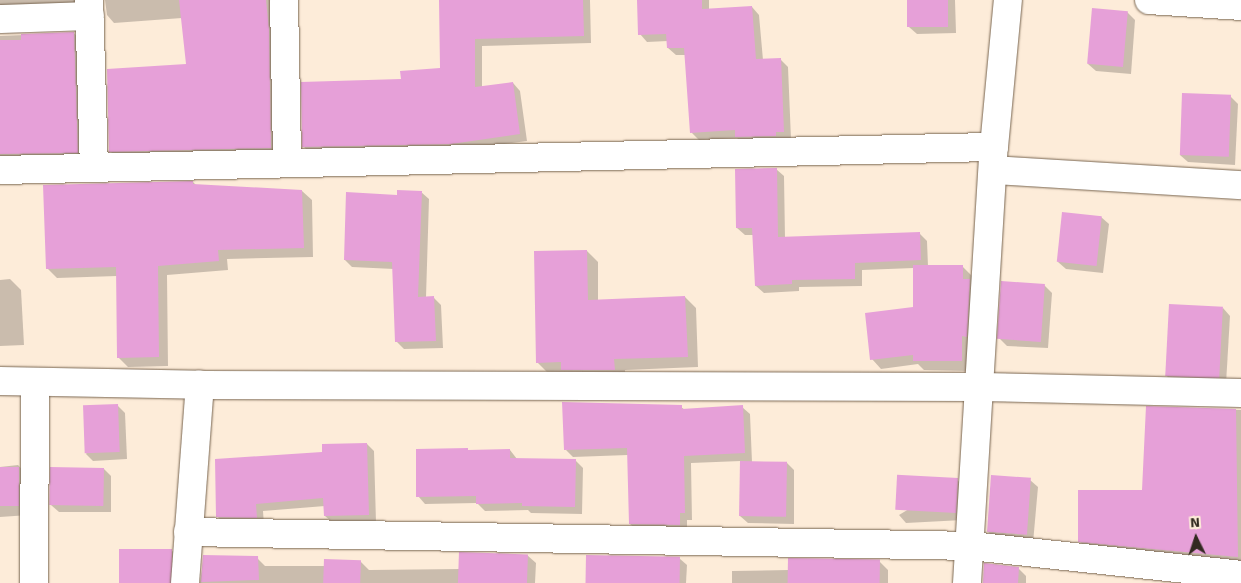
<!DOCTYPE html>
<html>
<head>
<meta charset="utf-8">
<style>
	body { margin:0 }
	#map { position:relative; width:1241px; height:583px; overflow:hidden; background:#fdecd9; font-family:Signika,sans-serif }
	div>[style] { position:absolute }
	.shadow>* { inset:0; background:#0003 }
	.building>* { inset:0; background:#e6a0d8; transform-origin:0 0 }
	.roads { filter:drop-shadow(0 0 1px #796651) drop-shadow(0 0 1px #796651) }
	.street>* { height:28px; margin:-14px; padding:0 14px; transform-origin:14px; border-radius:14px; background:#fff }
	span { translate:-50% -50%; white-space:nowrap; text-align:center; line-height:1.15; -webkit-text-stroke:5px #fdecd9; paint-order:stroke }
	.north { position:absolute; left:1171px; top:513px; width:50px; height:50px; -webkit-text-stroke:4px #fdecd9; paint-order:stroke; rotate:356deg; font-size:14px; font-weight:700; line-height:20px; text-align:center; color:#322a21 }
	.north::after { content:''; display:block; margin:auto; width:18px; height:22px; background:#322a21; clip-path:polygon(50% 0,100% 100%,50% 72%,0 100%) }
</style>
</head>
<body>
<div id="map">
	<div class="shadow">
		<div style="clip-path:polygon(0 0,83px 0,81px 8px,0 13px)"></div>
		<div style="clip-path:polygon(105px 0,275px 0,278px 155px,118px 159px,110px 151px,187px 65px,182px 18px,114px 23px,107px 15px)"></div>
		<div style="clip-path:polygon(440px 0,590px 0,591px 43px,482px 46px,482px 87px,513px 83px,520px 91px,527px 141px,459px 150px,311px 154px,304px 147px,402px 80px,441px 69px)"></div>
		<div style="clip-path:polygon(638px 0,709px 0,709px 10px,752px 7px,759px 15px,763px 60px,780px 59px,788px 67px,791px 139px,744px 144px,737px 138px,699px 140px,692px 133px,686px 55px,676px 55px,668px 48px,668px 41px,647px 42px,640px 34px)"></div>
		<div style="clip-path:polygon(908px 0,955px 0,956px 33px,917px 34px,909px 27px)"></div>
		<div style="clip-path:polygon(1127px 12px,1135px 20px,1131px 74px,1096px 71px,1088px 64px)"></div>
		<div style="clip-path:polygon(74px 33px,81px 41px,85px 160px,0 164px,0 36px)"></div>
		<div style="clip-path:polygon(1230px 96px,1238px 104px,1235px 165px,1188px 162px,1180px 155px)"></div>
		<div style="clip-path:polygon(776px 169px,784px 176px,785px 238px,919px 233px,927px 241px,928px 266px,962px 266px,972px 276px,971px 371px,924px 370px,918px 364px,881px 369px,872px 359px,914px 308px,914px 268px,862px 270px,862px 286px,799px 287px,799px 291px,764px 293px,756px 286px,754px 235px,745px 235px,737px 228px)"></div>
		<div style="clip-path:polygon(193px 182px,196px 185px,302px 191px,312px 200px,313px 257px,227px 259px,228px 270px,167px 275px,168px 366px,128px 367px,118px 357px,117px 276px,57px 278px,47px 268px)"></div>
		<div style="clip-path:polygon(421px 192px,429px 199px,426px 298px,434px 298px,441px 305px,443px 348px,404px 349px,397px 342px,394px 269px,352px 267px,345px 260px,398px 196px)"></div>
		<div style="clip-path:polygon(1101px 217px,1109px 224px,1103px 273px,1066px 269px,1058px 262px)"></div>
		<div style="clip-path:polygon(587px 251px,598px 262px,598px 301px,685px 297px,696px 308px,698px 367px,625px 370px,625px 381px,548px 373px,537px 362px)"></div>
		<div style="clip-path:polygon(10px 279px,21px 290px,24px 345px,0 346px,0 280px)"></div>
		<div style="clip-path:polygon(1044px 285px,1052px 293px,1048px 348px,1007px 346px,999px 338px)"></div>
		<div style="clip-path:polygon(1223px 308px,1230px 316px,1226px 384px,1173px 383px,1166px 375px)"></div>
		<div style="clip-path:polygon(117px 405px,125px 413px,127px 459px,93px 461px,86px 454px)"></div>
		<div style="clip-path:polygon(681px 407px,685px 410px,742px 407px,750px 414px,752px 462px,787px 463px,794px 470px,794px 524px,748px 523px,740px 516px,741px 461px,691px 463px,692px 520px,687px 520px,687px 532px,638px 531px,630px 524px,628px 455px,573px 457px,566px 450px)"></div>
		<div style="clip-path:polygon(1147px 408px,1241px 410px,1241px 566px,1087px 549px,1079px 541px,1143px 491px)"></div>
		<div style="clip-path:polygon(367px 444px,374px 451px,376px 522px,333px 523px,325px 516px,325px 506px,263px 511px,264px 525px,224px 524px,217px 516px,323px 453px)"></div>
		<div style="clip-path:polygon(510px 450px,517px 459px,575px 460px,583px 468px,582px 514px,531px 513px,528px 510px,485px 511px,477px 503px,425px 504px,418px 496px)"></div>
		<div style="clip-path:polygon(18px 465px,28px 476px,29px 515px,0 517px,0 467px)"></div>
		<div style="clip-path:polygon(104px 469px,111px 476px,111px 512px,59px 512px,51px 505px)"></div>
		<div style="clip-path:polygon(957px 480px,965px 487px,963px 520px,906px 523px,899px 515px)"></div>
		<div style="clip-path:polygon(1030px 480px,1038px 487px,1033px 543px,995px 539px,987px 531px)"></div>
		<div style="clip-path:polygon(171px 550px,180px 558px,179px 583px,120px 583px)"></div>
		<div style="clip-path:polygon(527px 555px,536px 563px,535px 583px,200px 583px,204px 556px,257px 558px,265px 566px,324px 566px,360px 561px,369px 570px,460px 569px)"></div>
		<div style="clip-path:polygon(679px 558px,687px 565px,686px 583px,589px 583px)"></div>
		<div style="clip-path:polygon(879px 561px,888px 570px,888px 583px,732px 583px,732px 571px,789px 570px)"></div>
		<div style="clip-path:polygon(1018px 568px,1026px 576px,1026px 583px,984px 583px)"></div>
	</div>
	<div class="building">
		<div style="clip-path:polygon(179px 0,266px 0,269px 29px,271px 148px,109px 152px,107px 69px,186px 64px)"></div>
		<div style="clip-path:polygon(439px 0,583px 0,584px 36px,475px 39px,475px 87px,513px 82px,520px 134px,451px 144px,302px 147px,301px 82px,401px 79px,400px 71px,440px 68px)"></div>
		<div style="clip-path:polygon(637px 0,702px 0,702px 9px,752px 6px,756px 59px,781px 58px,784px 132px,776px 132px,776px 136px,735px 137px,735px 130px,690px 133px,684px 48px,667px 48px,666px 34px,638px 35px)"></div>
		<div style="left:907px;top:0;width:41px;height:27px"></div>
		<div style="left:1092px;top:8px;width:36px;height:56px;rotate:5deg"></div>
		<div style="clip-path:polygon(74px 32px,78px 153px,0 154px,0 40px,21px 40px,21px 34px)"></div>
		<div style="left:1182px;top:93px;width:49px;height:62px;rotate:2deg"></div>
		<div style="clip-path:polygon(777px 168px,778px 237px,920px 232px,921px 260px,855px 263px,855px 279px,792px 280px,792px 284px,755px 286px,752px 228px,736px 228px,735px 169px)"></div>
		<div style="clip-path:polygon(193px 181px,193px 184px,302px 190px,304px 248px,218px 250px,219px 261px,158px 266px,159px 357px,117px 358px,116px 267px,46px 269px,43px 185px)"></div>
		<div style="clip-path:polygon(397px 190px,422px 191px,418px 297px,434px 296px,436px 341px,395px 342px,392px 262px,344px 260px,346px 192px,397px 195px)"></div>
		<div style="left:1062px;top:212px;width:40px;height:50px;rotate:6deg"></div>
		<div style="clip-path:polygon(587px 250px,588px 300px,685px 296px,688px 357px,614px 359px,615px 370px,561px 370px,561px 362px,536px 363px,534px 251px)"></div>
		<div style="clip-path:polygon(913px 265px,963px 265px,963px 279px,970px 279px,967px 337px,962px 336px,962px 361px,913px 361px,913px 355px,870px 360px,865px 313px,913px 307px)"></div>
		<div style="left:1001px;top:281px;width:44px;height:58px;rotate:4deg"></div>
		<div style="left:1169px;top:304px;width:54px;height:72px;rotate:3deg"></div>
		<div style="clip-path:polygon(562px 402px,682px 405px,682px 409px,743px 405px,745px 453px,684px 456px,685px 513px,680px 513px,680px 525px,629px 524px,627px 448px,564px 450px)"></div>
		<div style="left:118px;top:404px;width:48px;height:35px;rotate:88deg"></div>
		<div style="clip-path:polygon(1146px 406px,1236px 409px,1238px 557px,1078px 542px,1078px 490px,1142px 490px)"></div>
		<div style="clip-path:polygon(367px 443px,369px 515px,324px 516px,323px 498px,256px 504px,257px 518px,216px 517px,215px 459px,322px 452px,322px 444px)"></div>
		<div style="clip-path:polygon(468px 448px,468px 450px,510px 449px,510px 458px,576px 459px,575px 507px,522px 506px,522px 503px,476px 504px,476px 496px,416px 497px,416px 449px)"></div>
		<div style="left:740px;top:461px;width:47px;height:55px;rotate:1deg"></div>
		<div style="left:0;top:467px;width:19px;height:39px"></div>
		<div style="left:50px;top:467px;width:54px;height:38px;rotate:1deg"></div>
		<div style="left:991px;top:475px;width:40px;height:57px;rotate:4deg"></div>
		<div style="left:958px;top:478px;width:35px;height:61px;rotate:93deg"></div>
		<div style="left:119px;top:549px;width:53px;height:34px"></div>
		<div style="left:459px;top:552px;width:69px;height:31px;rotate:2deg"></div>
		<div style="clip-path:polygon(203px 555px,258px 556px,259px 580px,201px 582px)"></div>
		<div style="left:586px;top:555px;width:94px;height:28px;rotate:1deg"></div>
		<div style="left:788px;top:558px;width:92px;height:25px;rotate:1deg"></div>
		<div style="left:324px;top:559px;width:37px;height:24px;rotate:2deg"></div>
		<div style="clip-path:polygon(984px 563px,1019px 567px,1018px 583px,983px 583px)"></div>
	</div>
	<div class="roads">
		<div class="street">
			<div style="left:89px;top:0;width:168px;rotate:88.3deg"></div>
			<div style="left:284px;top:0;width:163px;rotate:88.9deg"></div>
			<div style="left:1149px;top:0;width:92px;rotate:3.7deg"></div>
			<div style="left:0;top:19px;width:90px;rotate:-1.9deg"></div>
			<div style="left:0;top:170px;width:994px;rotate:-1.33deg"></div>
			<div style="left:993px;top:170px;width:248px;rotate:3.5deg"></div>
			<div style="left:0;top:381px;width:200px;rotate:1.1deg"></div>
			<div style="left:200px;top:385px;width:780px;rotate:0.15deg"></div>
			<div style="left:980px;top:387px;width:261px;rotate:1.3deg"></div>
			<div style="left:188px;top:532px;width:783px;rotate:1.02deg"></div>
			<div style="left:971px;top:546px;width:272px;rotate:6.1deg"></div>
			<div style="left:34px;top:583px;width:201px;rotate:-89.7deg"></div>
			<div style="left:185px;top:583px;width:199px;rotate:-85.7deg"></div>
			<div style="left:967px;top:583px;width:437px;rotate:-86.5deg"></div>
			<div style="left:994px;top:147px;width:148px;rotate:-84.6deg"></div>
		</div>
	</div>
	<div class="north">N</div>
</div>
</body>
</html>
